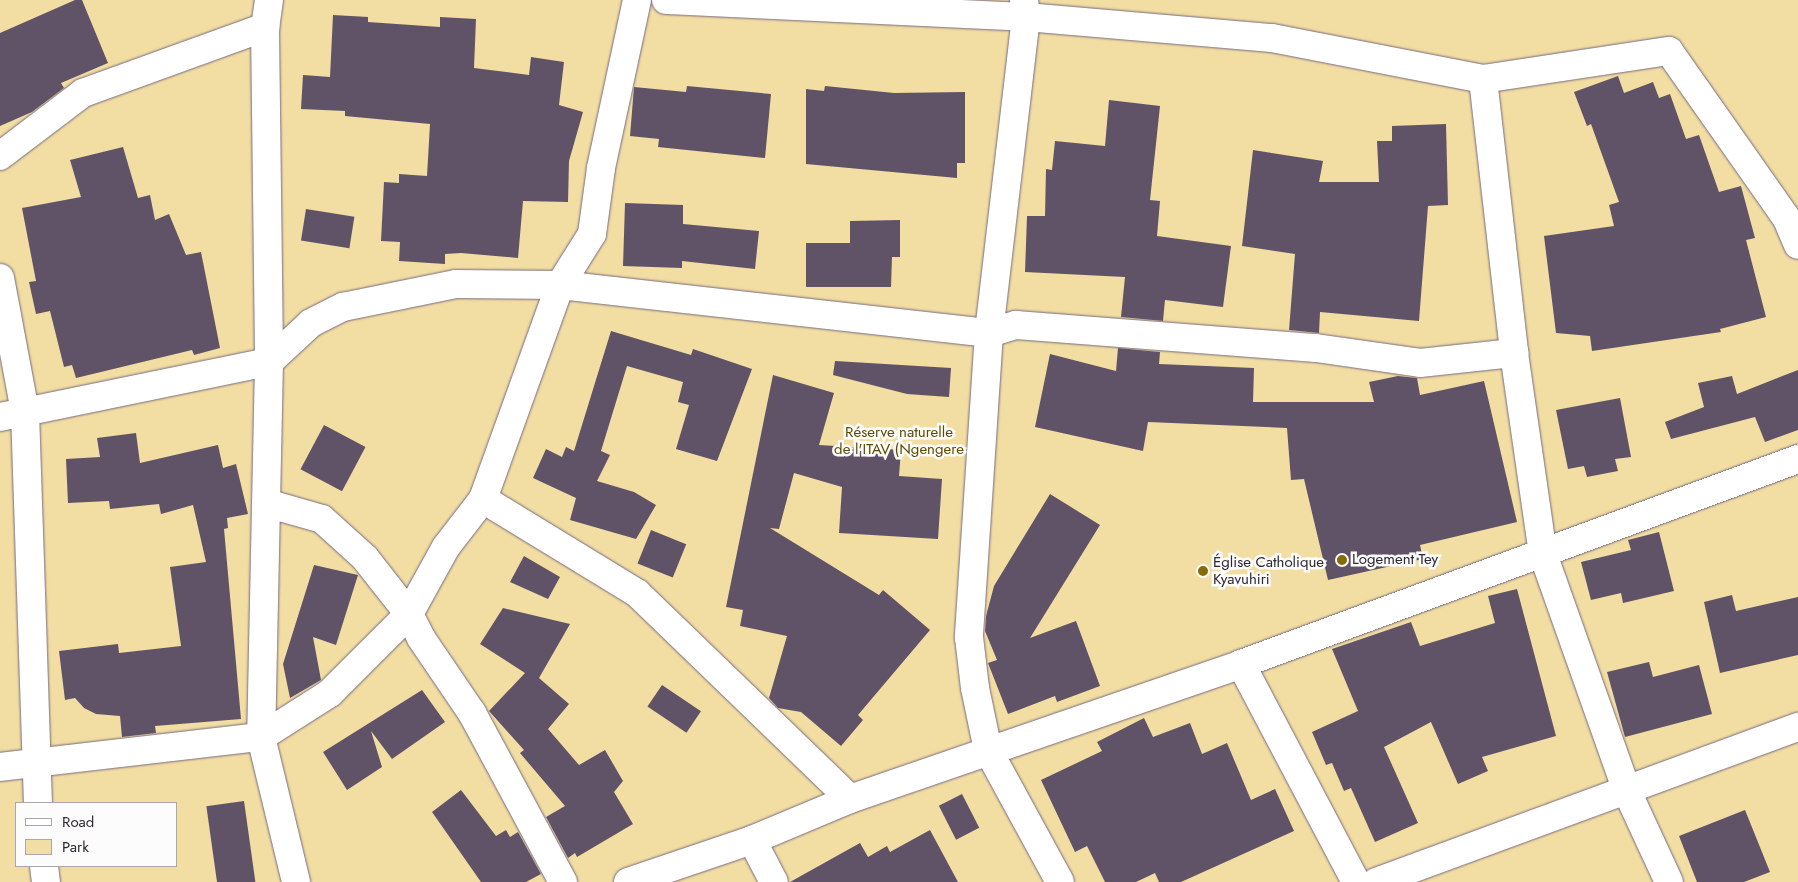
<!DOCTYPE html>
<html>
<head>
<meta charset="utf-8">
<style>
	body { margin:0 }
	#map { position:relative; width:1798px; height:882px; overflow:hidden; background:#f5e9fe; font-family:Jost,sans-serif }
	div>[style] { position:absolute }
	.green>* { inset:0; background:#f2dda3 }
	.building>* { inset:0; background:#605368; transform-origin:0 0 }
	.roads { filter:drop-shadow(0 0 1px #77697f) drop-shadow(0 0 1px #77697f) }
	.minor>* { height:28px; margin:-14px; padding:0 14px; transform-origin:14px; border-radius:14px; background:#fff }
	.dots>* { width:14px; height:14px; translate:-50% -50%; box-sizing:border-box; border:2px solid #fcfcfc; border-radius:50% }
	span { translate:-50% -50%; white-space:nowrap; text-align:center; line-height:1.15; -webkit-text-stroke:5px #fcfcfc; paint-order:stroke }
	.park-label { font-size:15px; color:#5f4a00 }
	.poi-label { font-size:15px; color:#2d2731 }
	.left { translate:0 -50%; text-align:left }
	.legend { position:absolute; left:15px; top:802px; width:162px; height:65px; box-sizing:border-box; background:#fcfcfc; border:1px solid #a9a7ab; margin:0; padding:6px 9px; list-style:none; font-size:15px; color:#2d2731 }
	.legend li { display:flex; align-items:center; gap:10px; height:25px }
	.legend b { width:25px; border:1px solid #a9a7ab }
</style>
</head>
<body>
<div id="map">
	<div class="green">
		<div style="clip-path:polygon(evenodd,0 0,1798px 0,1798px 882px,0 882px,0 0,16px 803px,176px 803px,176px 866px,16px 866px,16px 803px)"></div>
	</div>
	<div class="building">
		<div style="clip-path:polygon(75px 0,82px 0,108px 63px,61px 83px,64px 88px,32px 112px,0 126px,0 33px)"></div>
		<div style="clip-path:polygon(333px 15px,368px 17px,368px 22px,440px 27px,440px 17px,476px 19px,474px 68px,529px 75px,531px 57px,564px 62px,559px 105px,583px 112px,569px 161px,568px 202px,523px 201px,518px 258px,461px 253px,445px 254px,445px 264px,399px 261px,400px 242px,381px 241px,384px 182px,399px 183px,399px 174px,427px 176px,430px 124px,345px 116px,345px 111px,301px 109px,303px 75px,330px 77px)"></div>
		<div style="clip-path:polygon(1618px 76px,1624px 93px,1653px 82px,1659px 98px,1670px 94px,1686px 139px,1699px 135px,1719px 192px,1741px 186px,1755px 238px,1746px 240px,1766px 317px,1720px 329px,1721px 332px,1592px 351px,1590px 336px,1556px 333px,1544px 236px,1614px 226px,1609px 205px,1619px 202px,1591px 124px,1587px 126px,1574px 92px)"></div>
		<div style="clip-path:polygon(687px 86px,771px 94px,765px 158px,658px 147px,659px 139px,630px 136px,634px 87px,686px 92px)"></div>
		<div style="clip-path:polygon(825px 86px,894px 93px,965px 92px,965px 163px,957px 163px,957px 178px,806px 164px,806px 89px,824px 91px)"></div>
		<div style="clip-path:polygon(1109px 100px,1160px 106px,1150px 200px,1160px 201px,1157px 236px,1231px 246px,1223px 307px,1165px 300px,1163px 321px,1121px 317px,1125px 277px,1025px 272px,1027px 216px,1045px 216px,1046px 169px,1052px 170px,1055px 141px,1105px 146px)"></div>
		<div style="clip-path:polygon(1446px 124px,1448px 205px,1428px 206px,1419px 321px,1320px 312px,1319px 333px,1289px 330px,1295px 254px,1242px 246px,1253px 150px,1323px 161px,1319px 182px,1379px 182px,1377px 141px,1392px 141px,1392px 126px)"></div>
		<div style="clip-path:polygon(123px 147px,138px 198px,150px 195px,155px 220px,169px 214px,186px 255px,201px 252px,220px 348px,194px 355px,192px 350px,76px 378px,72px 365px,64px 367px,50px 311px,36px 314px,29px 282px,36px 281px,22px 208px,81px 197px,70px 160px)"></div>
		<div style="clip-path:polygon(625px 203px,683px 205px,683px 224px,759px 231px,755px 269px,682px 261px,682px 268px,623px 266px)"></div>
		<div style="left:306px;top:209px;width:49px;height:32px;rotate:9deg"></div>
		<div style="clip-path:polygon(900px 220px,900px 257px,892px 257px,891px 287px,806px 287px,806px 243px,850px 243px,850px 221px)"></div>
		<div style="clip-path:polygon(611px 331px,691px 355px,693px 349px,752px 369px,717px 461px,676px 449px,689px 405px,678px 402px,683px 382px,627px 366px,601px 451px,610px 455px,597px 481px,634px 492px,656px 505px,636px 539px,570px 520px,576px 498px,533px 478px,546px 449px,562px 457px,566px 447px,574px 451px)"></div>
		<div style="clip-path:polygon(1118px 348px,1160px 352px,1159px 364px,1254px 368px,1253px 402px,1374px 402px,1369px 382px,1398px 376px,1417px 378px,1420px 395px,1484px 381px,1517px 522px,1420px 545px,1423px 559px,1328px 580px,1304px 479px,1291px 480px,1287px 428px,1148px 422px,1143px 451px,1035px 427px,1050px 354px,1116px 371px)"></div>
		<div style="clip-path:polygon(835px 361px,951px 368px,949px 397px,907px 394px,833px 375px)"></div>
		<div style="clip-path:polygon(1798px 370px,1798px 430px,1765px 442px,1755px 417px,1671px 439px,1665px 422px,1704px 407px,1698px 383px,1732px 376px,1737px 394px)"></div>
		<div style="clip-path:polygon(773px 375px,834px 393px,819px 445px,901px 450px,899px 476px,942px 479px,938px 539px,839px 533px,842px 487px,794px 473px,779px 529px,770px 528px,879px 595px,883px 590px,930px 630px,858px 715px,863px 720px,841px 746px,801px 712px,778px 708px,769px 698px,787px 636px,740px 626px,743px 610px,726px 607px)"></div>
		<div style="clip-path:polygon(1620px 398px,1631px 457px,1615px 459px,1618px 471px,1587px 477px,1584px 466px,1568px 469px,1556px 410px)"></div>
		<div style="left:324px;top:425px;width:47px;height:50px;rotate:28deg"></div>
		<div style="clip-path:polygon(136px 433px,140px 463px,218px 445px,223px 468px,236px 464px,248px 514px,227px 518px,228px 528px,224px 529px,241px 719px,155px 726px,156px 733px,122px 737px,120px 716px,96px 714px,84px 708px,75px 698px,65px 700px,59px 651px,118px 644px,119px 653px,181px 646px,170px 567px,206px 562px,193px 505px,161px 514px,159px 504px,110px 509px,109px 501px,68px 503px,66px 459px,100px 457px,97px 438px)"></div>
		<div style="clip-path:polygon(1050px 494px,1100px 525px,1030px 638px,1076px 621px,1100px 686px,1057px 702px,1055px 696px,1008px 714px,988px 663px,997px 660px,985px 631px,986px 616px,994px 586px)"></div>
		<div style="left:651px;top:530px;width:38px;height:36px;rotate:22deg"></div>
		<div style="clip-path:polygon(1659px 532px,1674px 591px,1623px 603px,1621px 593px,1591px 600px,1581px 562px,1631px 550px,1628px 540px)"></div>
		<div style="clip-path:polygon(524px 556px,560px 577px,548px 599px,510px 582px)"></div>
		<div style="clip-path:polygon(314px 565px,358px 575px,336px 645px,313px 637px,321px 680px,290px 698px,283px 664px)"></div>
		<div style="clip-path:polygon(1517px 589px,1556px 736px,1482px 757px,1488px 771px,1458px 784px,1431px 722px,1384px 747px,1418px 823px,1375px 842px,1351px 788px,1344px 791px,1332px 763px,1326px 765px,1312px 732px,1358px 711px,1332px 649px,1411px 622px,1420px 646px,1495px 623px,1488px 596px)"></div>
		<div style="clip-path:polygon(1732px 595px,1736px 611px,1798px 597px,1798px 655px,1720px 673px,1704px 602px)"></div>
		<div style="clip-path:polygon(503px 608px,570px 624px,539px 678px,569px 704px,548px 729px,579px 765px,605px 750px,623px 781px,614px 792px,633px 824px,577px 857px,575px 853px,568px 858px,546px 817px,565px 806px,520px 753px,524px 750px,489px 711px,525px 673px,480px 644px)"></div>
		<div style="clip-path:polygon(1649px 662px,1653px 677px,1699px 665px,1712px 714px,1625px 737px,1607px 672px)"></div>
		<div style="left:662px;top:685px;width:47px;height:26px;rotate:34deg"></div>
		<div style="clip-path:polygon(422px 690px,445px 722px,392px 759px,371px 731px,382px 767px,347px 790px,323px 752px)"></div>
		<div style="clip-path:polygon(1144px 718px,1153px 737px,1190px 723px,1202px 754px,1227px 743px,1251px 800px,1275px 789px,1294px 831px,1181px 882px,1159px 882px,1155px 873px,1136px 882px,1105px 882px,1087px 846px,1075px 852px,1041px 780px,1102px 751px,1097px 742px)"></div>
		<div style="clip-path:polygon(461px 790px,496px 836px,506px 830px,510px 837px,518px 832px,541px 874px,526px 882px,481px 882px,432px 812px)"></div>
		<div style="left:962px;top:794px;width:38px;height:26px;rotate:63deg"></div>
		<div style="left:244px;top:801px;width:82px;height:38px;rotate:82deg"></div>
		<div style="clip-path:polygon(1745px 810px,1770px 872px,1744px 882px,1697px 882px,1679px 836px)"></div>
		<div style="clip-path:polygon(930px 830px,958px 882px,790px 882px,860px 843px,868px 857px,887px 846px,890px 852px)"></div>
	</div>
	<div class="roads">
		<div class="minor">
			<div style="left:269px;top:0;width:27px;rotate:98deg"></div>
			<div style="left:265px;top:27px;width:335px;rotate:89.3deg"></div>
			<div style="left:269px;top:362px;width:375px;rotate:91.2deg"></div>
			<div style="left:261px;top:737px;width:149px;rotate:76.4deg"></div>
			<div style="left:666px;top:0;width:360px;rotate:2.7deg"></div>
			<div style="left:1026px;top:17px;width:247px;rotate:4.9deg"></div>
			<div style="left:1272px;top:38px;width:215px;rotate:11deg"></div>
			<div style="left:1483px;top:79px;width:188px;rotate:-8.6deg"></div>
			<div style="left:1669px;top:51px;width:205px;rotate:54.9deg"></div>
			<div style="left:1787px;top:219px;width:28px;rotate:67deg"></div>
			<div style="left:1024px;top:0;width:17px;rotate:83deg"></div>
			<div style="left:1026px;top:17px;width:318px;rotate:96.7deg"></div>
			<div style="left:989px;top:333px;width:305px;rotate:93.8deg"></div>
			<div style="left:969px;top:637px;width:51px;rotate:83.3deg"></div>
			<div style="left:975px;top:688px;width:63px;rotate:78.2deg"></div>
			<div style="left:988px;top:750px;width:150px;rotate:61.4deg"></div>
			<div style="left:1483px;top:79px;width:276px;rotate:83.5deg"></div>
			<div style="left:1514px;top:353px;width:203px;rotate:81.8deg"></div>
			<div style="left:1543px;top:554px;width:249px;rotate:70.5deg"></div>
			<div style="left:1626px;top:789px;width:102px;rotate:65.2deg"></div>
			<div style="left:0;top:156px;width:104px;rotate:-37.2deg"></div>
			<div style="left:83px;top:93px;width:194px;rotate:-19.9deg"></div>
			<div style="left:0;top:278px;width:136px;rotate:79.4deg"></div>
			<div style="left:25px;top:412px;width:391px;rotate:88.1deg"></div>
			<div style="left:0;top:417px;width:275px;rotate:-11.6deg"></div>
			<div style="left:269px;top:362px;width:57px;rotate:-42.9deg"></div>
			<div style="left:311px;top:323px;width:36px;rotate:-27deg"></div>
			<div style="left:343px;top:307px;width:115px;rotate:-11.5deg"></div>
			<div style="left:456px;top:284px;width:104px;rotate:0.6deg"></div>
			<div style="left:560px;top:285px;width:432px;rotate:6.4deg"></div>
			<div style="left:989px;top:333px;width:28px;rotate:-17deg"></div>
			<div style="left:1016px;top:325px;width:301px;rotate:4.4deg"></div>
			<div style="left:1316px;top:348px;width:105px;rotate:8.2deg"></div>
			<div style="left:1420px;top:363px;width:95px;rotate:-6.1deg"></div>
			<div style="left:483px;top:499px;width:180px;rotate:31.4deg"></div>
			<div style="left:637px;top:593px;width:296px;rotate:44deg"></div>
			<div style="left:266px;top:503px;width:58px;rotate:15.9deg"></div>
			<div style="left:322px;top:519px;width:58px;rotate:42.2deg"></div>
			<div style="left:365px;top:558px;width:71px;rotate:51.8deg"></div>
			<div style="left:409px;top:614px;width:27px;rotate:63deg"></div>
			<div style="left:421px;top:638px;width:91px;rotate:55.8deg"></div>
			<div style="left:472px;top:713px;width:192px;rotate:61.7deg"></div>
			<div style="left:1241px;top:664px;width:246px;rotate:62.2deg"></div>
			<div style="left:0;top:767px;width:263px;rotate:-6.6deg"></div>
			<div style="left:261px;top:737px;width:82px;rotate:-32.5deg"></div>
			<div style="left:330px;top:693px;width:112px;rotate:-45deg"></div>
			<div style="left:409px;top:614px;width:77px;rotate:-61.1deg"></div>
			<div style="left:446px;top:547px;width:61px;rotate:-52.4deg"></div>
			<div style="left:483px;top:499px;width:227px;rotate:-70.2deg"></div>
			<div style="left:560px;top:285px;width:60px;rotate:-57.9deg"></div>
			<div style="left:592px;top:234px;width:67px;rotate:-82.2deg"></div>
			<div style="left:601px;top:168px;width:172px;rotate:-77.9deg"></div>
			<div style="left:752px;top:840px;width:47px;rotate:62.4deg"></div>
			<div style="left:44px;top:866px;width:16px;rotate:83deg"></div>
			<div style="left:628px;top:882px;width:131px;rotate:-18.7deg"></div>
			<div style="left:752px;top:840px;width:106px;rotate:-22.7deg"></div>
			<div style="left:850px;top:799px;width:414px;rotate:-19deg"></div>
			<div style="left:1241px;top:664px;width:594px;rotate:-20.21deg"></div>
			<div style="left:1376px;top:882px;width:450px;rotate:-20.2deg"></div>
		</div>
	</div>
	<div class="dots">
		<div style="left:1342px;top:560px;background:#856a05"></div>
		<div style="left:1203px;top:571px;background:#856a05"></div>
	</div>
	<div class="park-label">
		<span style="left:899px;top:441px">Réserve naturelle<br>de l'ITAV (Ngengere</span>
	</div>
	<div class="poi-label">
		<span class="left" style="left:1352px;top:560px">Logement Tey</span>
		<span class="left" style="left:1213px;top:571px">Église Catholique<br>Kyavuhiri</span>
	</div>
	<ul class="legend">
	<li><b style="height:6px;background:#fff"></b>Road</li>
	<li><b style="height:14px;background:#f2dda3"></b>Park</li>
	</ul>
</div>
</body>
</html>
